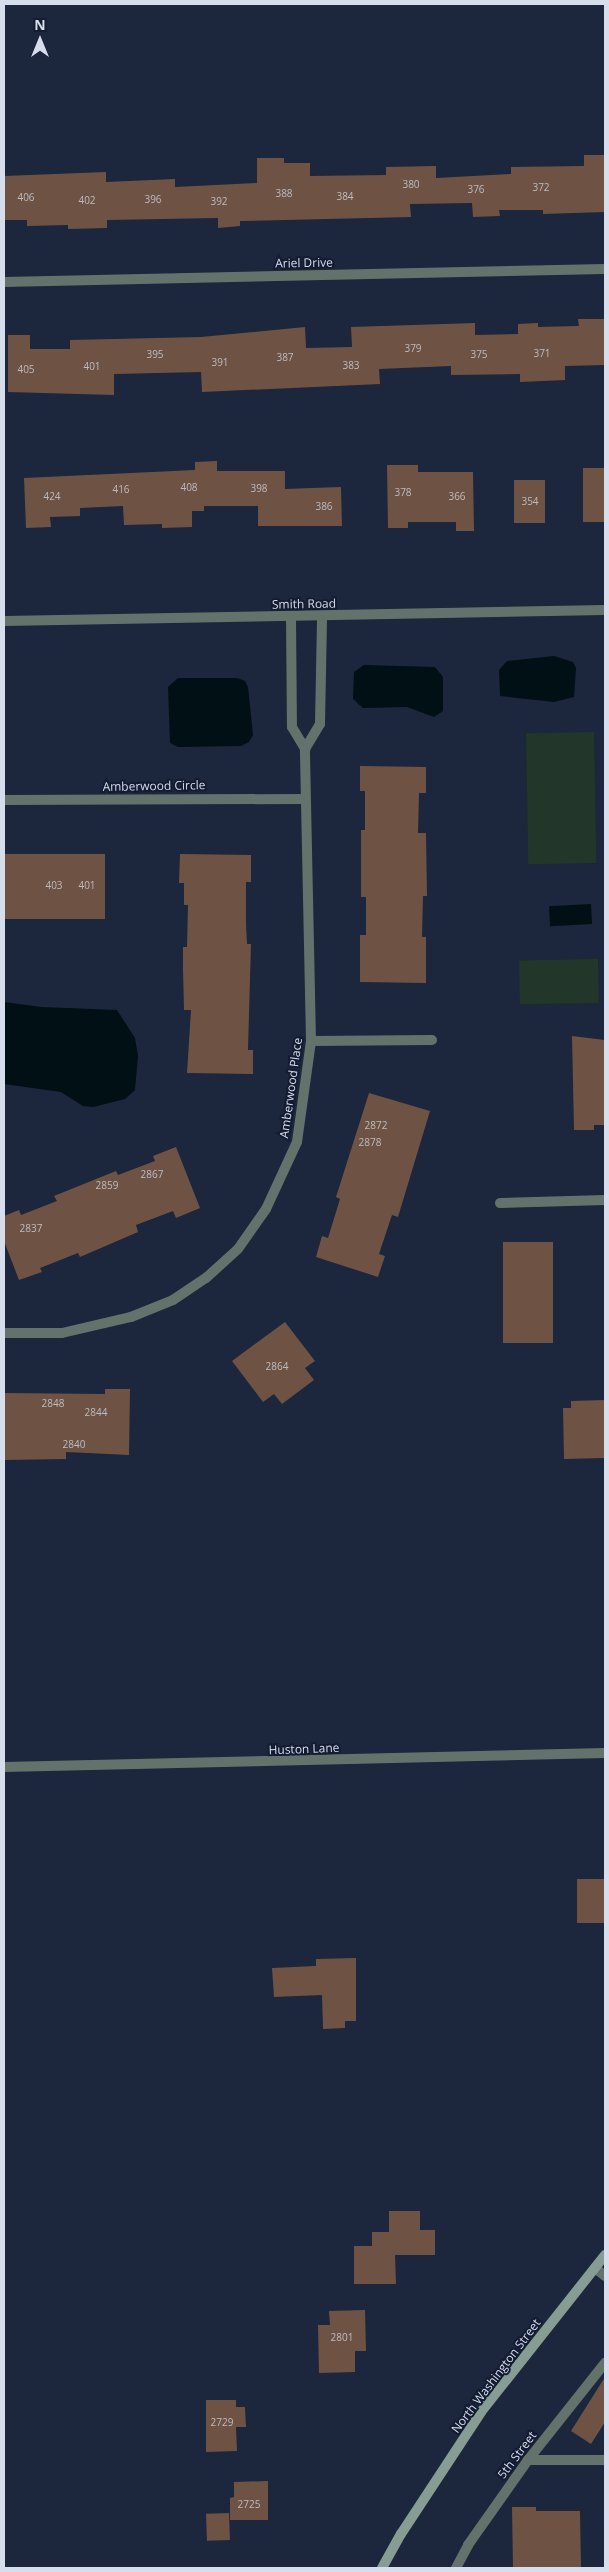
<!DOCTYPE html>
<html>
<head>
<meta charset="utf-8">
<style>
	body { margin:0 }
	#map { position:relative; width:609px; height:2572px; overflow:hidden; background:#1c263c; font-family:"Open Sans",sans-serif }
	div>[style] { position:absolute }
	.green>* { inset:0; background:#223729; transform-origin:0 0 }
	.water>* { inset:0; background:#011015; transform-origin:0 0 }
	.building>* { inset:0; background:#6e5344; transform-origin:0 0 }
	.lane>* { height:10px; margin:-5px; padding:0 5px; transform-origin:5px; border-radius:5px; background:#64726c }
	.street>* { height:10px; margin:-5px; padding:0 5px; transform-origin:5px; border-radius:5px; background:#64726c }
	.secondary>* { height:10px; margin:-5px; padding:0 5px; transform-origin:5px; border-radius:5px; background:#879d93 }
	span { translate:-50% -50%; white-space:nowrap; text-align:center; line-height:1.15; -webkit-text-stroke:4px #131c31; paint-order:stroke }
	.number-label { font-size:10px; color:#bcbbc2 }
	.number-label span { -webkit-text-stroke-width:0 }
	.street-label { font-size:12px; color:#d6deec }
	.frame { position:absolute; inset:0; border:5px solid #d6deec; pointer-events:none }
	.north { position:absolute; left:15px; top:15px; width:50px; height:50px; -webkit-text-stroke:4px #131c31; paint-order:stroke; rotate:0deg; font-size:14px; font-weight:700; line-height:20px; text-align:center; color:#d6deec }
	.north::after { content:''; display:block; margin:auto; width:18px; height:22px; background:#d6deec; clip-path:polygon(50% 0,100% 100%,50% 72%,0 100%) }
</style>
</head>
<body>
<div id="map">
	<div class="green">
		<div style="left:594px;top:732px;width:131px;height:68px;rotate:89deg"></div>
		<div style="left:598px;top:959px;width:44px;height:79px;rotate:89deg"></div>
	</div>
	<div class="water">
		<div style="clip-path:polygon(554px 656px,573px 662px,576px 668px,574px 697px,554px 702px,500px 696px,499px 670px,507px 661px)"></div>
		<div style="clip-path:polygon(364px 665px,435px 667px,443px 677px,443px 711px,434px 717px,407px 707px,363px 708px,353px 699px,354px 672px)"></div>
		<div style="clip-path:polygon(178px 678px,237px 678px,245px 681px,248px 687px,253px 735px,249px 742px,241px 746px,178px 747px,170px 743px,168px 687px)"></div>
		<div style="left:591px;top:904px;width:20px;height:42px;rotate:87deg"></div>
		<div style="clip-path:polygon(4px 1002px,41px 1007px,117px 1010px,135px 1038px,138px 1056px,135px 1090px,125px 1099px,93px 1107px,83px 1106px,61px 1092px,4px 1084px)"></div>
	</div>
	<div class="building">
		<div style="clip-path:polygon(584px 155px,605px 155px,605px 212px,543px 214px,543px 210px,499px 210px,500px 216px,473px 217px,472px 203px,410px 204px,411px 217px,240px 221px,240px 226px,218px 228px,218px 218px,107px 220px,107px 228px,68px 229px,68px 225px,27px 226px,27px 220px,4px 220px,4px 176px,106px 172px,106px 182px,175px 179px,175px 187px,257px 183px,257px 158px,284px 158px,284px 163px,310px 163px,310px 176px,386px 175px,386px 167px,436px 166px,436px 178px,511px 174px,511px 167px,584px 166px)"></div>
		<div style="clip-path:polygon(578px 319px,605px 319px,605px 365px,565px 366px,565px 380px,520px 382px,520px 374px,451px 375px,451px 366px,379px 369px,380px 384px,202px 392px,201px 372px,114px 374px,114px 395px,8px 392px,8px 335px,30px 335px,30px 349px,70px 349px,70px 340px,201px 337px,305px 327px,306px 348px,352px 347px,351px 327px,475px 323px,475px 335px,518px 334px,518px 324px,538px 323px,538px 327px,579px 326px)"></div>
		<div style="clip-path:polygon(217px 461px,217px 471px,285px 471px,285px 489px,341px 487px,342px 526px,258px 526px,258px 506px,204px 506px,204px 511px,192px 511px,192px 527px,162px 528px,162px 524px,124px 525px,123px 506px,80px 508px,80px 516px,50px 517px,51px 527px,26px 528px,24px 478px,195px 470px,195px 462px)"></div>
		<div style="clip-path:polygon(387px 465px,418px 465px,418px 472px,473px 472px,474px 531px,456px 531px,456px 522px,408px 522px,408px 528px,388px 528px)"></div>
		<div style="left:605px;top:468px;width:54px;height:22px;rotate:90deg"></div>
		<div style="left:514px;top:480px;width:31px;height:43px"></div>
		<div style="clip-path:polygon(360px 766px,426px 767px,426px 793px,419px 793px,418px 833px,426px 833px,427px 896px,423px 896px,422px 937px,426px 937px,426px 983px,360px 982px,360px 935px,366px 935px,366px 897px,361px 897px,361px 830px,365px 830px,365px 791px,360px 791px)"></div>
		<div style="left:105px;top:854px;width:65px;height:101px;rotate:90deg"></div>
		<div style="clip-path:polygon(180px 854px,251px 855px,251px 882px,246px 882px,246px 924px,247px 944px,251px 944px,248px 1050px,253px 1050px,253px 1074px,187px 1073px,191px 1010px,184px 1010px,183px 970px,183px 947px,187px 947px,188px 905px,184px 905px,184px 883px,179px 883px)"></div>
		<div style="clip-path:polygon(572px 1036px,605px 1040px,605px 1125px,594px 1125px,594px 1130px,574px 1130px)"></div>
		<div style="clip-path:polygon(369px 1093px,430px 1111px,398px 1217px,392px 1215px,379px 1254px,385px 1256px,378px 1277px,316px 1257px,322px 1236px,328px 1238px,340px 1199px,336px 1197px)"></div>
		<div style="clip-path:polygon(176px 1147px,200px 1208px,176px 1218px,173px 1211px,136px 1225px,138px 1232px,80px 1257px,78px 1253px,40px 1268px,42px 1272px,19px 1280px,4px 1241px,4px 1216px,19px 1210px,21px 1215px,57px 1201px,54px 1196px,116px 1171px,118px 1175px,155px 1161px,153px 1156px)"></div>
		<div style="left:503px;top:1242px;width:50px;height:101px"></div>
		<div style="clip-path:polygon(285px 1322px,315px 1361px,305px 1368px,314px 1380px,282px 1404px,274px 1394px,263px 1402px,232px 1361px)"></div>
		<div style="clip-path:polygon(105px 1389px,130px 1389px,129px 1455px,66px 1452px,66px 1459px,4px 1460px,4px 1393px,105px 1394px)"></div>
		<div style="clip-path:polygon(605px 1400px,605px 1458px,564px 1459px,563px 1408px,571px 1408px,571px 1401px)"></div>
		<div style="left:577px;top:1879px;width:28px;height:44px"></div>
		<div style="clip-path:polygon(356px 1958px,356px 2021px,345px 2021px,345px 2028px,323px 2029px,322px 1995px,274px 1997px,272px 1968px,316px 1966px,316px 1959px)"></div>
		<div style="clip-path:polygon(389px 2211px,420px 2211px,420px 2230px,435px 2230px,435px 2255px,395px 2255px,396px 2284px,354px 2284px,354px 2246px,372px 2246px,372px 2232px,389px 2232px)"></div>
		<div style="clip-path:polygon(365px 2310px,366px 2351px,355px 2351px,355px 2372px,319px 2373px,318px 2325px,330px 2325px,329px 2311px)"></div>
		<div style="clip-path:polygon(605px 2377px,605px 2422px,591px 2444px,571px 2431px)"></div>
		<div style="clip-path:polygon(206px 2400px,236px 2400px,236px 2407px,245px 2407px,246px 2427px,236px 2427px,237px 2451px,206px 2452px)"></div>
		<div style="clip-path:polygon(268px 2481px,268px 2520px,230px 2520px,230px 2498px,234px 2497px,234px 2482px)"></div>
		<div style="clip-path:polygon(512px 2507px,536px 2507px,536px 2511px,580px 2511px,581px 2568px,513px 2568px)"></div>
		<div style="left:229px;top:2513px;width:27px;height:23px;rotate:88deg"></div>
	</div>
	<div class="lane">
		<div style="left:291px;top:617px;width:110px;rotate:89.5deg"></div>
		<div style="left:292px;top:727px;width:26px;rotate:59deg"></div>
		<div style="left:4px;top:800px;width:301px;rotate:-0.2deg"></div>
		<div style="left:311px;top:1041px;width:121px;rotate:-0.5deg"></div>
		<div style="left:500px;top:1203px;width:105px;rotate:-1.6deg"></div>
		<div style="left:4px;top:1333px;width:58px"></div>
		<div style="left:62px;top:1333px;width:71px;rotate:-13.1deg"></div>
		<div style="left:131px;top:1317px;width:45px;rotate:-22deg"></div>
		<div style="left:173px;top:1300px;width:40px;rotate:-34deg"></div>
		<div style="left:206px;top:1278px;width:43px;rotate:-42.2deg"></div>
		<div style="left:238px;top:1249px;width:49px;rotate:-55deg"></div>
		<div style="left:266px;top:1209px;width:74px;rotate:-65.2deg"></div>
		<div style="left:297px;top:1142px;width:102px;rotate:-82.1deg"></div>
		<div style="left:311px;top:1041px;width:292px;rotate:-91.2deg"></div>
		<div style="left:305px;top:749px;width:29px;rotate:-59deg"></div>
		<div style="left:320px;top:724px;width:107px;rotate:-88.9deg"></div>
		<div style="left:595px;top:2268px;width:13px;rotate:39deg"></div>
		<div style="left:528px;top:2460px;width:77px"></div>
		<div style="left:456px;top:2568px;width:26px;rotate:-62deg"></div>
		<div style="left:468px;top:2545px;width:104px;rotate:-54.8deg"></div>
		<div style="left:528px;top:2460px;width:124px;rotate:-51.6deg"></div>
	</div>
	<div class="street">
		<div style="left:4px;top:282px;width:601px;rotate:-1.24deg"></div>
		<div style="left:4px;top:621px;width:601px;rotate:-1.05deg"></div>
		<div style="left:4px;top:1767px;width:601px;rotate:-1.33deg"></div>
	</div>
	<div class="secondary">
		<div style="left:382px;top:2568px;width:39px;rotate:-61deg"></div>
		<div style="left:401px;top:2534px;width:146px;rotate:-56.7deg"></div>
		<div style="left:481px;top:2412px;width:200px;rotate:-51.7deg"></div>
	</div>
	<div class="number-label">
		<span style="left:411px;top:185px">380</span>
		<span style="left:541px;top:188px">372</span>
		<span style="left:476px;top:190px">376</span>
		<span style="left:284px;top:194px">388</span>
		<span style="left:345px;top:197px">384</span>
		<span style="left:26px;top:198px">406</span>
		<span style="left:153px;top:200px">396</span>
		<span style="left:87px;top:201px">402</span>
		<span style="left:219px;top:202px">392</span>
		<span style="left:413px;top:349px">379</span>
		<span style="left:542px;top:354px">371</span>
		<span style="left:155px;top:355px">395</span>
		<span style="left:479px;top:355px">375</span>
		<span style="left:285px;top:358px">387</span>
		<span style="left:220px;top:363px">391</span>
		<span style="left:351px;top:366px">383</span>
		<span style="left:92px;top:367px">401</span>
		<span style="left:26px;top:370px">405</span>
		<span style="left:189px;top:488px">408</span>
		<span style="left:259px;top:489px">398</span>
		<span style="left:121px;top:490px">416</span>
		<span style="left:403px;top:493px">378</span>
		<span style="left:52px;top:497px">424</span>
		<span style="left:457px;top:497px">366</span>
		<span style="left:530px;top:502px">354</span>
		<span style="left:324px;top:507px">386</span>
		<span style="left:54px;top:886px">403</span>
		<span style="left:87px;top:886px">401</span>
		<span style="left:376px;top:1126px">2872</span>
		<span style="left:370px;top:1143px">2878</span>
		<span style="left:152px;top:1175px">2867</span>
		<span style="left:107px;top:1186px">2859</span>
		<span style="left:31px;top:1229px">2837</span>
		<span style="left:277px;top:1367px">2864</span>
		<span style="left:53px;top:1404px">2848</span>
		<span style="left:96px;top:1413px">2844</span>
		<span style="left:74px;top:1445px">2840</span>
		<span style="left:342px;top:2338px">2801</span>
		<span style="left:222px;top:2423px">2729</span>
		<span style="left:249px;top:2505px">2725</span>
	</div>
	<div class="street-label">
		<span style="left:304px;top:263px;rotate:-1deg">Ariel Drive</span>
		<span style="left:304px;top:604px;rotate:-1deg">Smith Road</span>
		<span style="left:154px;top:786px;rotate:-1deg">Amberwood Circle</span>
		<span style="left:291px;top:1088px;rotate:-82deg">Amberwood Place</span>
		<span style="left:304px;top:1749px;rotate:-2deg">Huston Lane</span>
		<span style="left:496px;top:2376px;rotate:-53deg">North Washington Street</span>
		<span style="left:517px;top:2455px;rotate:-53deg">5th Street</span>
	</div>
	<div class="frame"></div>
	<div class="north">N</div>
</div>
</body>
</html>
